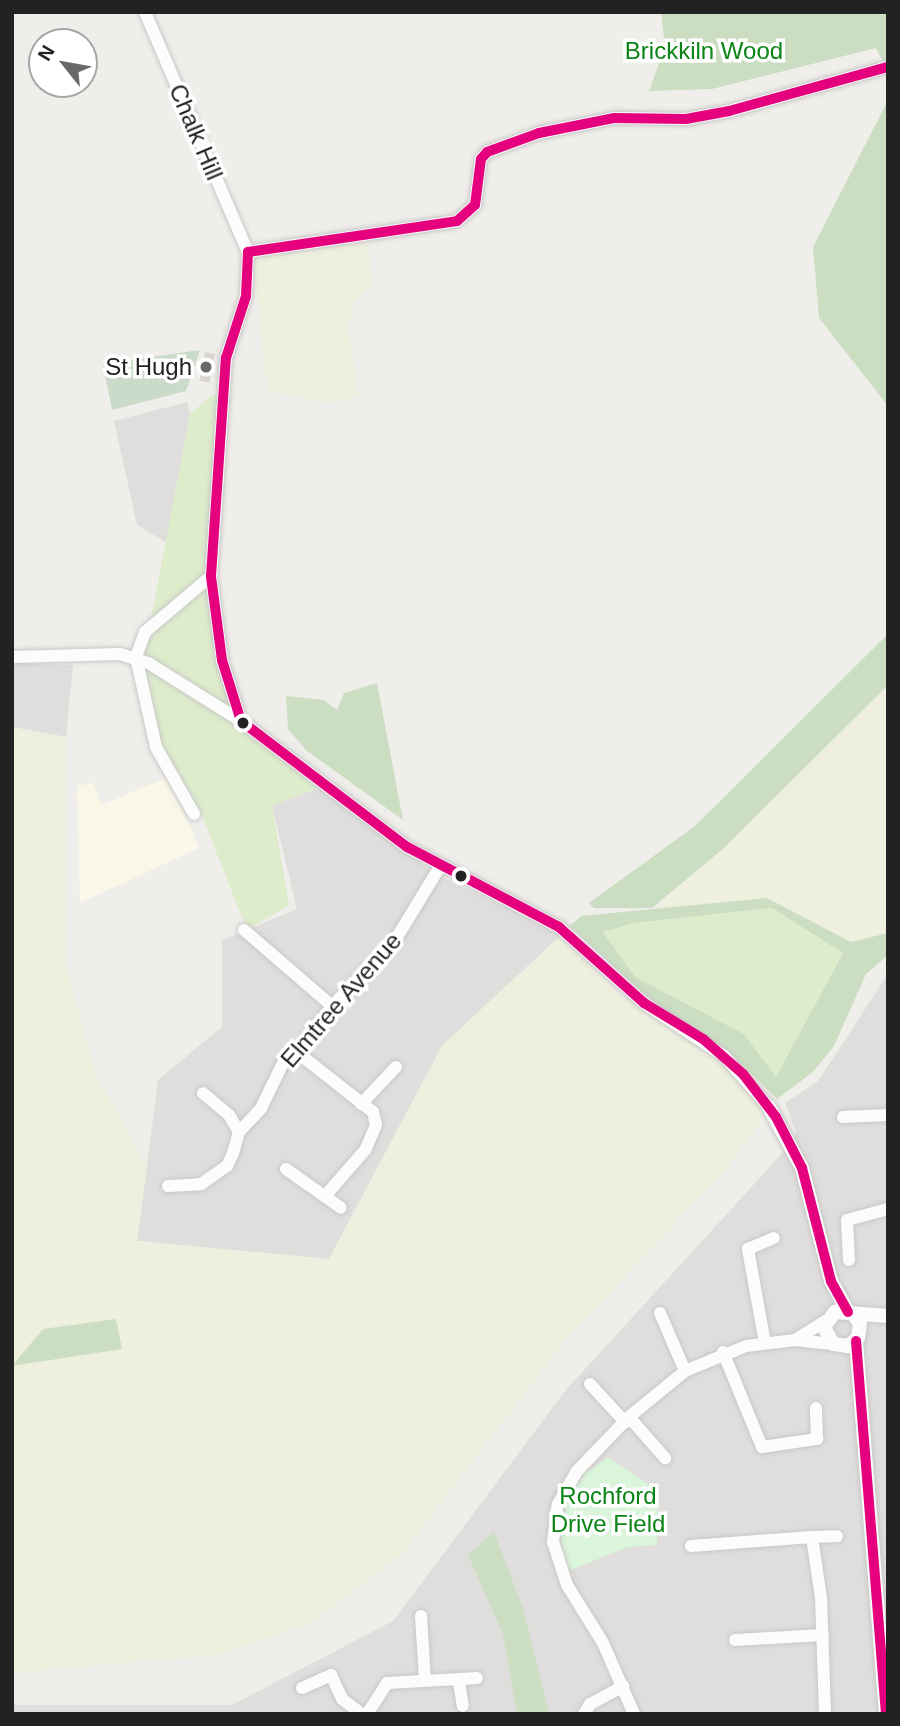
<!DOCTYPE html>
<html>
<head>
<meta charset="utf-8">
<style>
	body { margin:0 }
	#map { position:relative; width:900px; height:1726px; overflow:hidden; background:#f0eeeb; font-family:Arial,sans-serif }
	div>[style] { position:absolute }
	.residential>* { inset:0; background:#dfdedc }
	.education>* { inset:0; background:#f8f7e8 }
	.farmland>* { inset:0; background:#efefdf }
	.grass>* { inset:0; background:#ddeccb }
	.forest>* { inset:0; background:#cbdec1 }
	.cemetery>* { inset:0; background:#cadbca }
	.park>* { inset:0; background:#daf5da }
	.building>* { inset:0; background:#d7d4d2; transform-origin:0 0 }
	.roads { filter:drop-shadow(0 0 2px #c9c8c7) drop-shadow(0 0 2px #c9c8c7) }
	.minor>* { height:12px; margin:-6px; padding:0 6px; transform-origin:6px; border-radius:6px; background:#fdfcfc }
	.tertiary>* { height:14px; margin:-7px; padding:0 7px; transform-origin:7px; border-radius:7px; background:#fdfcfc }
	.bus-1>* { height:10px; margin:-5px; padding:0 5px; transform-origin:5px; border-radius:5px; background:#e5007d }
	.dots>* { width:19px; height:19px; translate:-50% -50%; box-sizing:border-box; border:4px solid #fff; border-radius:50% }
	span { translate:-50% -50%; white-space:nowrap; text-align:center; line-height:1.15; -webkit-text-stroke:7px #fff; paint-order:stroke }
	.park-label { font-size:24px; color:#0c8416 }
	.street-label { font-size:24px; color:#222 }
	.poi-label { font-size:24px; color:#222 }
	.right { translate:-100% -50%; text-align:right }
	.frame { position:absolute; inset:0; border:14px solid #222; pointer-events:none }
	.north { position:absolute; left:28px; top:28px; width:70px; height:70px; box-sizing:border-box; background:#fff; border:2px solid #a7a7a7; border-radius:50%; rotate:301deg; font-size:19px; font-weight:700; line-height:28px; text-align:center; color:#222 }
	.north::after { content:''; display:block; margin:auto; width:24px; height:32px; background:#6a6968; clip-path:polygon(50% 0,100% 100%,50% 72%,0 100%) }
</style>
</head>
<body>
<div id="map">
	<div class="residential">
		<div style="clip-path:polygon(187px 402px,190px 414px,167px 543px,137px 525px,114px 421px)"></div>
		<div style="clip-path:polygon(12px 663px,73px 665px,66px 737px,12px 727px)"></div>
		<div style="clip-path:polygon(318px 788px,432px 872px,561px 935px,442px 1046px,329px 1259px,137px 1241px,158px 1080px,222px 1027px,222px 940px,297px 909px,272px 806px)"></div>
		<div style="clip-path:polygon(888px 974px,888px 1714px,12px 1714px,12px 1705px,232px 1705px,393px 1621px,565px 1391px,787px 1148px,796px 1132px,785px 1103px,818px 1081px)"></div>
	</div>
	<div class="education">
		<div style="clip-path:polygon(170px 776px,199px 848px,80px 903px,77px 786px,93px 783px,102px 805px)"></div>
	</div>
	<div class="farmland">
		<div style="clip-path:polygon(367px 235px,372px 286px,352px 305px,353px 318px,347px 320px,359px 397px,328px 403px,267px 390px,253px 259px)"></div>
		<div style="clip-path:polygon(888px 685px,888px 933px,851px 942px,767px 898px,653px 910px,724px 848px)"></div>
		<div style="clip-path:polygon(12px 727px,66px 737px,66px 965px,96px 1074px,147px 1166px,137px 1241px,329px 1259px,442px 1046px,561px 935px,623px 998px,712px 1051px,760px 1103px,760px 1124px,725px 1170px,563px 1343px,403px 1553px,312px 1623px,219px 1655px,12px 1673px)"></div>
	</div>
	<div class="grass">
		<div style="clip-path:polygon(212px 395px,218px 396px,209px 560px,219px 670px,247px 734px,319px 787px,272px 806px,289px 905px,247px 930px,200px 811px,160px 743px,142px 666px,190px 414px)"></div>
		<div style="clip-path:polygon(772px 908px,843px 952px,776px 1078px,744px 1034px,635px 977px,603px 932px,634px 923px)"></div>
	</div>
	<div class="forest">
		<div style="clip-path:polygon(661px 12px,888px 12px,888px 71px,876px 48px,712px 89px,649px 91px,665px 47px)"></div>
		<div style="clip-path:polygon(888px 100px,888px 406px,819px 318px,813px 247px)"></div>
		<div style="clip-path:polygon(888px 634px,888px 685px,724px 848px,652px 908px,594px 908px,589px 903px,695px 826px)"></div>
		<div style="clip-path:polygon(377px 683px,403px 820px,307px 751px,288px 729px,286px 696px,324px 700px,337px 710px,344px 693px)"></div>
		<div style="clip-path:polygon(evenodd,767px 898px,851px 942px,888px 933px,888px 955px,866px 974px,834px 1046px,813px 1072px,777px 1099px,737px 1060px,653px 1002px,570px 926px,581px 916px,767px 898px,772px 908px,843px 953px,776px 1077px,744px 1034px,635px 977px,603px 932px,634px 923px,772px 908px)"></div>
		<div style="clip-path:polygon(116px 1319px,122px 1349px,12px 1366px,43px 1329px)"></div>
		<div style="clip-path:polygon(494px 1532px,524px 1611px,549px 1714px,517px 1714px,503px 1634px,468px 1555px)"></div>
	</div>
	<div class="cemetery">
		<div style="clip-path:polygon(200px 350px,186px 391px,112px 410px,103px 364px)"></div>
	</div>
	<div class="park">
		<div style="clip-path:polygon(608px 1457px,658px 1491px,657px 1545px,628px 1547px,566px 1572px,560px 1552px,567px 1499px,584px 1474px)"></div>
	</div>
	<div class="building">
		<div style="left:205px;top:352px;width:10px;height:29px;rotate:11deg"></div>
	</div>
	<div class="roads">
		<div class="minor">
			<div style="left:145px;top:12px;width:261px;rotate:66.8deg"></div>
			<div style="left:248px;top:252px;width:44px;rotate:92.6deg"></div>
			<div style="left:246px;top:296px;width:65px;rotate:107.9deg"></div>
			<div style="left:226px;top:358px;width:219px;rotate:93.9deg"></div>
			<div style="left:211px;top:576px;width:85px;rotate:82.5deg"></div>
			<div style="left:222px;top:660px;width:64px;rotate:72.7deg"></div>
			<div style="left:248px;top:252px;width:211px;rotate:-8.4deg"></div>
			<div style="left:457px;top:221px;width:24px;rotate:-42deg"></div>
			<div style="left:475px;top:205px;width:46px;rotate:-82.6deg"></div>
			<div style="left:481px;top:159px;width:9px;rotate:-49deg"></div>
			<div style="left:487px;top:152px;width:55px;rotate:-20.1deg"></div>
			<div style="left:539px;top:133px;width:76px;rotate:-11.3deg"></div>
			<div style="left:614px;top:118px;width:72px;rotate:0.8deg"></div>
			<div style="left:686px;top:119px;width:44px;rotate:-10.5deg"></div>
			<div style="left:729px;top:111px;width:165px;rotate:-15.5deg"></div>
			<div style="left:12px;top:657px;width:108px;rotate:-1.6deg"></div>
			<div style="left:120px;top:654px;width:32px;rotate:18deg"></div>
			<div style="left:150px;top:664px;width:107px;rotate:32.1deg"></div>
			<div style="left:241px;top:721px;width:208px;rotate:37.2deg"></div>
			<div style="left:407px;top:847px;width:172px;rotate:27.8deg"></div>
			<div style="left:559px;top:927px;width:114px;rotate:41.8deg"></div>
			<div style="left:644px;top:1003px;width:96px;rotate:33.5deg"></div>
			<div style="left:724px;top:1056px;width:68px;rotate:48.6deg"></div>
			<div style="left:194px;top:814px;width:77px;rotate:-119.6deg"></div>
			<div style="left:156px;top:747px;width:92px;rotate:-102.5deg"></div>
			<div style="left:136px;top:657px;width:27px;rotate:-70deg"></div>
			<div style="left:145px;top:632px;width:87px;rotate:-40.3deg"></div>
			<div style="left:244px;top:930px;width:116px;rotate:40.8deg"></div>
			<div style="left:298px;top:1053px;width:95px;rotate:38.2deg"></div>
			<div style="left:373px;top:1112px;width:13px;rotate:77deg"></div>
			<div style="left:376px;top:1125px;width:26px;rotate:113deg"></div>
			<div style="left:366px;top:1149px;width:62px;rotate:131.1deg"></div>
			<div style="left:361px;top:1104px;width:51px;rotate:-46.6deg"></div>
			<div style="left:843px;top:1117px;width:45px;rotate:-2.5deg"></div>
			<div style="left:239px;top:1132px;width:33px;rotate:-47deg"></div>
			<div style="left:261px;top:1108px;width:50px;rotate:-63.9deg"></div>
			<div style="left:283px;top:1063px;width:18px;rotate:-34deg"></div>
			<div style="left:298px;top:1053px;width:58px;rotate:-54.1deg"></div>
			<div style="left:332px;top:1006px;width:89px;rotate:-45.9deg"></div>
			<div style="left:394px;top:942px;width:90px;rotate:-58.6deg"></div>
			<div style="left:286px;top:1169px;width:67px;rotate:35.3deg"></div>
			<div style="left:168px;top:1186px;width:33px;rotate:-3deg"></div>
			<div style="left:201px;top:1184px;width:32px;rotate:-35deg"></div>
			<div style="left:227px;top:1166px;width:14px;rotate:-65deg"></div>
			<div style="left:233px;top:1153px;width:22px;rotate:-74deg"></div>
			<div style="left:239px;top:1132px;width:20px;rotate:-120deg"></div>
			<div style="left:229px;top:1115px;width:34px;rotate:-140deg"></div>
			<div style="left:849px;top:1260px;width:40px;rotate:-92.9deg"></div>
			<div style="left:847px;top:1220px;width:42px;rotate:-15deg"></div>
			<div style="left:660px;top:1313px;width:63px;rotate:66.7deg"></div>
			<div style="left:795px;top:1340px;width:36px;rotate:-32deg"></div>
			<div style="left:765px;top:1343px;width:96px;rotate:-100.3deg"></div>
			<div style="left:748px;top:1249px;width:28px;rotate:-23deg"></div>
			<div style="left:723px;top:1352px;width:103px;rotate:67.7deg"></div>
			<div style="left:762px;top:1447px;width:56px;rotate:-8.3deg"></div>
			<div style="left:817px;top:1439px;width:31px;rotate:-92deg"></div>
			<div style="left:590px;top:1384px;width:52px;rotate:47.4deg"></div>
			<div style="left:629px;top:1417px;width:55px;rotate:48.7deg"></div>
			<div style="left:812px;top:1537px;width:25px;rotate:-2deg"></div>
			<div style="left:691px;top:1546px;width:121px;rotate:-4.3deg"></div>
			<div style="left:812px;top:1537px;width:62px;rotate:81.6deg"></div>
			<div style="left:821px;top:1598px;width:116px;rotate:88deg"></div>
			<div style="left:421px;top:1616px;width:64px;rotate:86.4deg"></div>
			<div style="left:735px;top:1640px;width:88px;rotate:-3.3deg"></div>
			<div style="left:459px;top:1682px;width:24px;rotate:81deg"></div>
			<div style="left:302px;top:1688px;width:32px;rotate:-24deg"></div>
			<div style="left:331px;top:1675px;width:26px;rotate:65deg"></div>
			<div style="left:342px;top:1699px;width:25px;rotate:37deg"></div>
			<div style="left:367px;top:1714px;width:37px;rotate:-57deg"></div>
			<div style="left:387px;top:1683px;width:90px;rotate:-3.2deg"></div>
			<div style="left:584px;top:1714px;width:12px;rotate:-59deg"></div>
			<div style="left:590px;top:1704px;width:38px;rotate:-28deg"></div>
			<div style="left:634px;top:1714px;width:77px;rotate:-113.6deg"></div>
			<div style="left:603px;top:1643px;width:68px;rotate:-121.8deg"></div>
			<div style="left:567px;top:1585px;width:45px;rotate:-108deg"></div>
			<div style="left:553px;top:1542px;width:38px;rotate:-83deg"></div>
			<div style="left:558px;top:1504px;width:38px;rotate:-60deg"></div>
			<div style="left:577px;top:1471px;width:75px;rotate:-46.1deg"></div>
			<div style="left:629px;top:1417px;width:72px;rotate:-39.4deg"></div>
			<div style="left:685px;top:1371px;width:66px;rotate:-22.3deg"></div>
			<div style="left:746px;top:1346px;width:49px;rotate:-7deg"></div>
			<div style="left:795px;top:1340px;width:38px;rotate:6deg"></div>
		</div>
		<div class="tertiary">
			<div style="left:769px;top:1107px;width:69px;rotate:61.6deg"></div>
			<div style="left:802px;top:1168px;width:117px;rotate:75.6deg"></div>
			<div style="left:831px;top:1281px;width:35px;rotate:61deg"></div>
			<div style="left:853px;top:1314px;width:11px;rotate:52deg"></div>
			<div style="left:860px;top:1323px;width:15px;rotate:98deg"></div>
			<div style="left:858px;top:1338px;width:13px;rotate:141deg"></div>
			<div style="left:848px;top:1346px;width:15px;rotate:-172deg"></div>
			<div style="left:833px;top:1344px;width:19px;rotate:-118deg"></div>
			<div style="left:824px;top:1327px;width:19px;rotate:-54deg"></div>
			<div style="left:835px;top:1312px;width:53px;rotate:4.3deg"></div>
			<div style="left:856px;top:1341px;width:374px;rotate:85.4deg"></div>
		</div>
	</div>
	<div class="bus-1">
		<div style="left:848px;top:1312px;width:35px;rotate:-119deg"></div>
		<div style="left:831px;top:1281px;width:117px;rotate:-104.4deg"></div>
		<div style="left:802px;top:1168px;width:57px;rotate:-117deg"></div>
		<div style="left:776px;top:1117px;width:54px;rotate:-127.5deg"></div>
		<div style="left:743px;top:1074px;width:53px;rotate:-138.8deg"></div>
		<div style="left:703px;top:1039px;width:69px;rotate:-148.6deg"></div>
		<div style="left:644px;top:1003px;width:114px;rotate:-138.2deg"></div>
		<div style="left:559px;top:927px;width:172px;rotate:-152.2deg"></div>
		<div style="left:407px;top:847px;width:208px;rotate:-142.8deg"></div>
		<div style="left:241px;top:721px;width:64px;rotate:-107.3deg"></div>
		<div style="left:222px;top:660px;width:85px;rotate:-97.5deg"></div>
		<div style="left:211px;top:576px;width:219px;rotate:-86.1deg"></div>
		<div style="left:226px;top:358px;width:65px;rotate:-72.1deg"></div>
		<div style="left:246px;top:296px;width:44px;rotate:-87.4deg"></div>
		<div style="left:248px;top:252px;width:211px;rotate:-8.4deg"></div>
		<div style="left:457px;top:221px;width:24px;rotate:-42deg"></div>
		<div style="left:475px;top:205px;width:46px;rotate:-82.6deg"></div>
		<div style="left:481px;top:159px;width:9px;rotate:-49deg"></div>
		<div style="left:487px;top:152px;width:55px;rotate:-20.1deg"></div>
		<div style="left:539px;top:133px;width:76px;rotate:-11.3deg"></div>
		<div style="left:614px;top:118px;width:72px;rotate:0.8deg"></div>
		<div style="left:686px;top:119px;width:44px;rotate:-10.5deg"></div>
		<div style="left:729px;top:111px;width:165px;rotate:-15.5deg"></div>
		<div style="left:856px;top:1341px;width:374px;rotate:85.4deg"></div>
	</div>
	<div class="dots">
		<div style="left:206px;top:367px;background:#6a6968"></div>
		<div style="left:243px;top:723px;background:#222"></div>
		<div style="left:461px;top:876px;background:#222"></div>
	</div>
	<div class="park-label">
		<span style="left:704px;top:51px">Brickkiln Wood</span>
		<span style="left:608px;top:1510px">Rochford<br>Drive Field</span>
	</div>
	<div class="street-label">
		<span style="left:196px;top:132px;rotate:67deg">Chalk Hill</span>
		<span style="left:341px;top:1000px;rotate:-49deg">Elmtree Avenue</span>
	</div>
	<div class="poi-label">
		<span class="right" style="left:192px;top:367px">St Hugh</span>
	</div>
	<div class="frame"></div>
	<div class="north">N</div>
</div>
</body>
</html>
